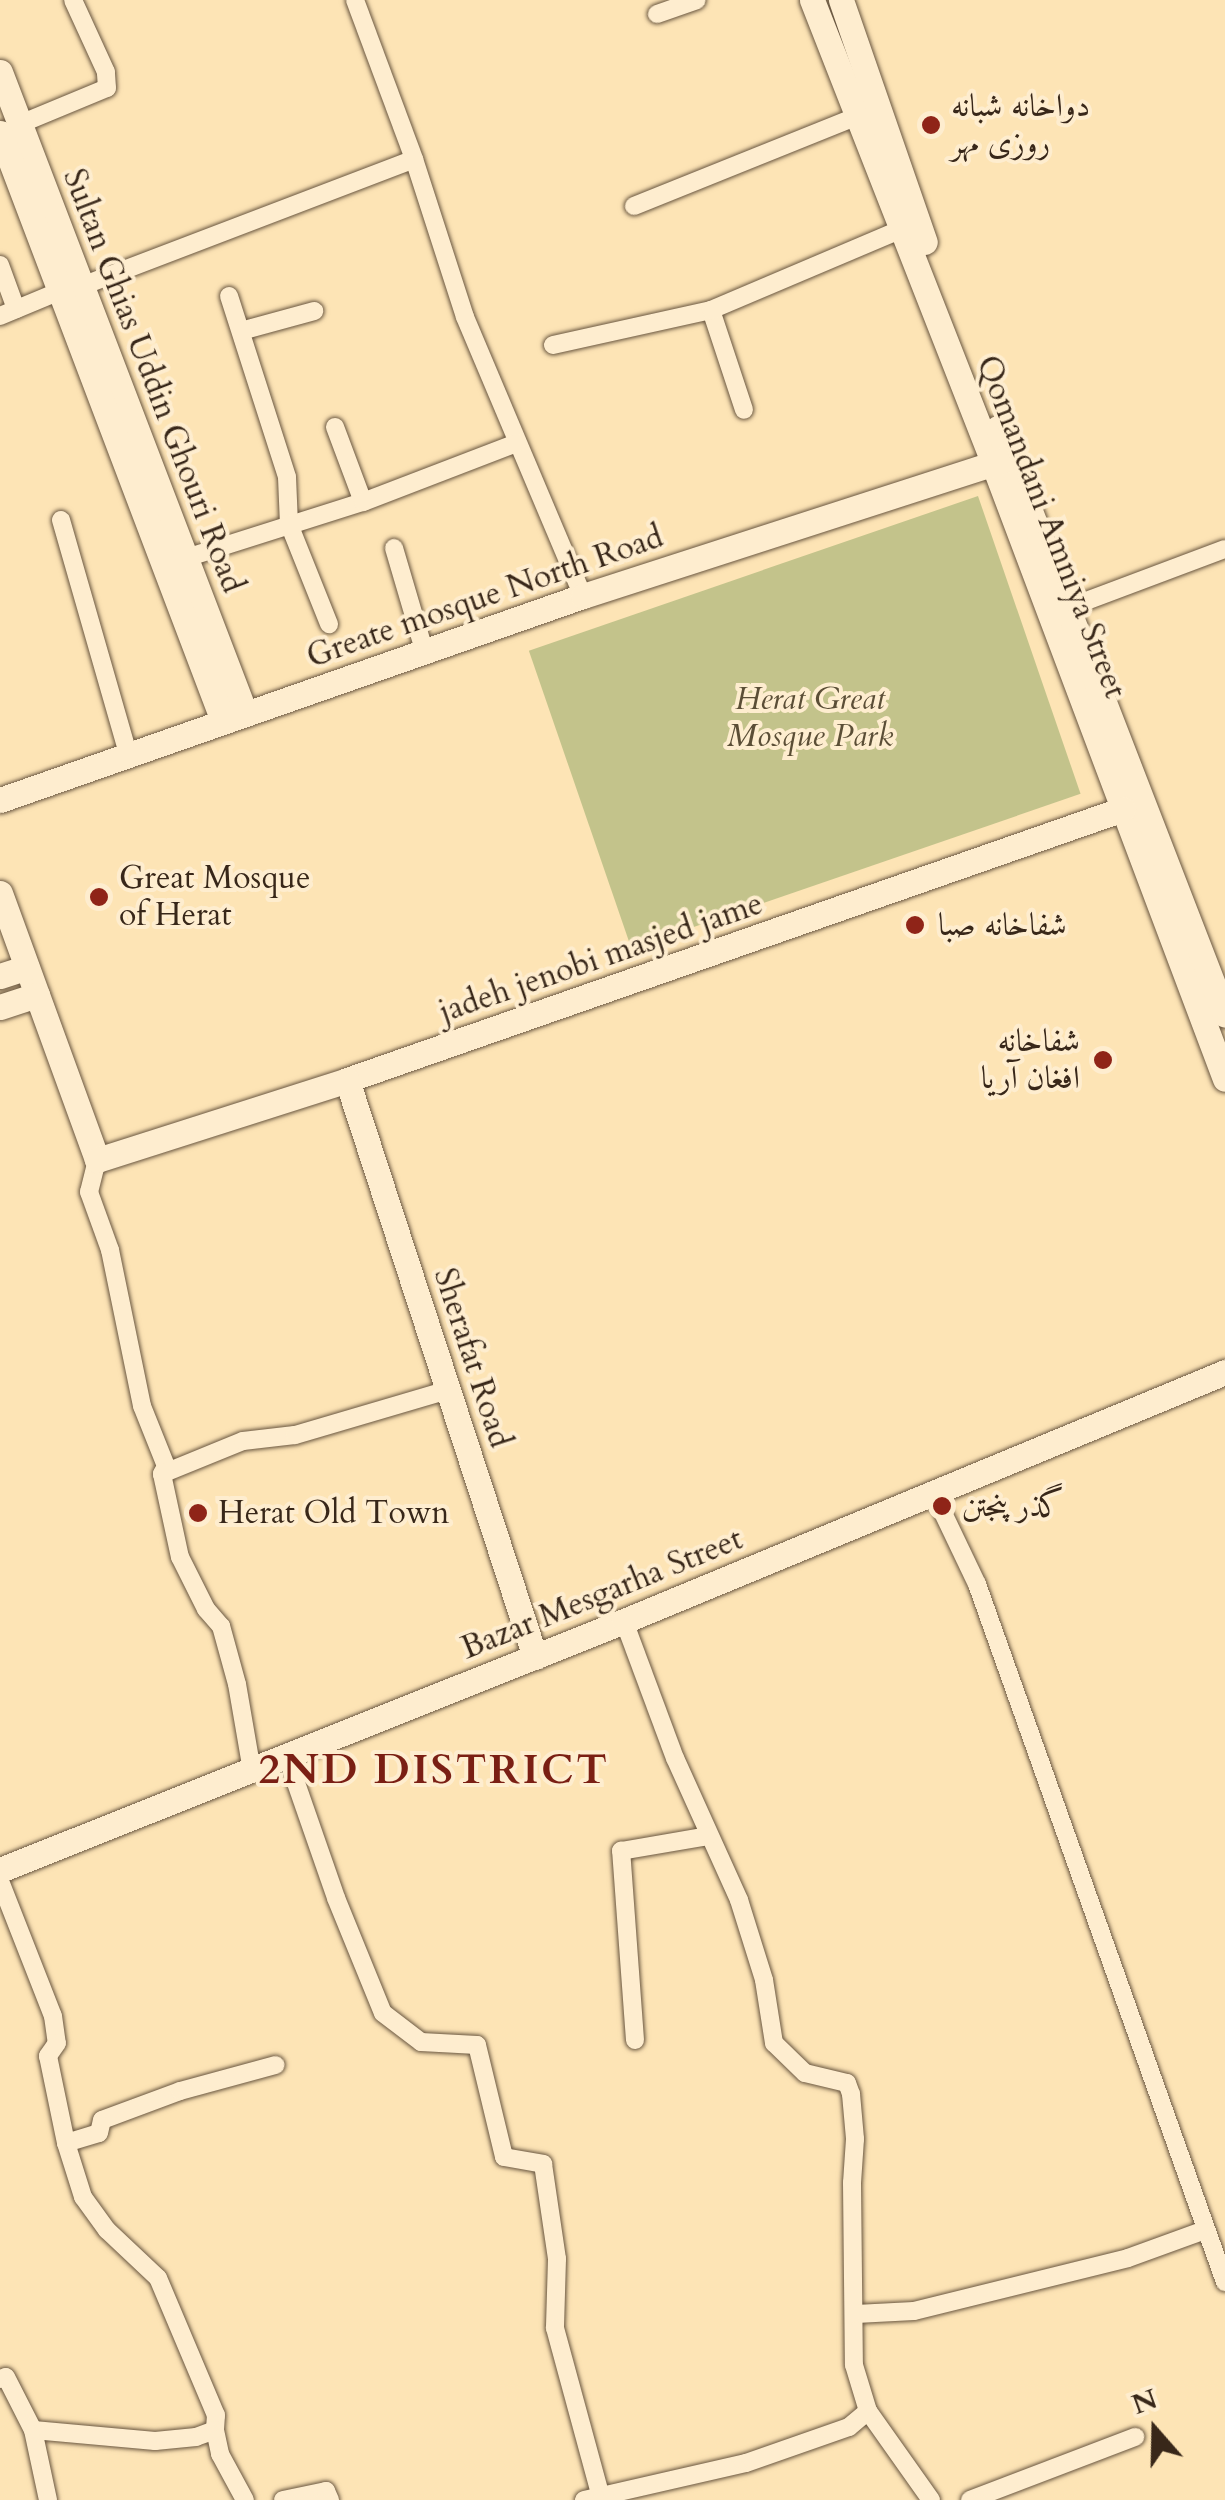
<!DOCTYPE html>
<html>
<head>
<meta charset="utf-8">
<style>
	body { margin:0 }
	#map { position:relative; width:1225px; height:2500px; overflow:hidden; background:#fde4b5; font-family:Cardo,Amiri,serif }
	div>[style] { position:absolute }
	.green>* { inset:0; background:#c3c38b; transform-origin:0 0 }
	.roads { filter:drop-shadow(0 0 2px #695640) drop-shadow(0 0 2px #695640) }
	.street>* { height:18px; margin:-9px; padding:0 9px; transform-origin:9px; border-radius:9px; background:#feedcf }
	.secondary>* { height:25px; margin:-12.5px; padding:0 12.5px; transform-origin:12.5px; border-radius:12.5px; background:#feedcf }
	.dots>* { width:28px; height:28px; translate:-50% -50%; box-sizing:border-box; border:5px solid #feedcf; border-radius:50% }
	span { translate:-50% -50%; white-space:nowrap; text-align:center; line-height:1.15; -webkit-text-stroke:8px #feedcf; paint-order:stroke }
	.poi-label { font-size:32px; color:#382719 }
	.left { translate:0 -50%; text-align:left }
	.right { translate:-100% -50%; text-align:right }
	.street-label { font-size:32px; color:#382719 }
	.park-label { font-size:32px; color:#5b4e36; font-style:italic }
	.district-label { font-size:42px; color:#7a1f14; font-weight:700; letter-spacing:2.5px }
	.north { position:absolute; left:1105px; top:2380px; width:100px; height:100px; -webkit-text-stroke:8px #feedcf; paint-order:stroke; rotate:340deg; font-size:28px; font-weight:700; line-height:40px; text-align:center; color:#382719 }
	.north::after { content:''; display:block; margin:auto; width:35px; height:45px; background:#382719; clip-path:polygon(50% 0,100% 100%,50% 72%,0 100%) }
</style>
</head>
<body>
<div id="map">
	<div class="green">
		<div style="left:978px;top:496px;width:315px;height:475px;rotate:71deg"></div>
	</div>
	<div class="roads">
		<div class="street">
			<div style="left:355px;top:0;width:170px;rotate:69.6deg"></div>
			<div style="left:414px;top:159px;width:166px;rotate:72.1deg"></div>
			<div style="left:465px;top:317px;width:303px;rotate:67.1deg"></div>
			<div style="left:657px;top:14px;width:42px;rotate:-19.3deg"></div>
			<div style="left:20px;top:124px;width:94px;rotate:-22.5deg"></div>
			<div style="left:107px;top:88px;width:16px;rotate:-94deg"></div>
			<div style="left:106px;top:72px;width:79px;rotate:-114.6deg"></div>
			<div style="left:634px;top:206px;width:241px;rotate:-21.9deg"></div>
			<div style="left:0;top:265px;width:47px;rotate:70deg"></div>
			<div style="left:82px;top:286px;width:355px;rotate:-20.9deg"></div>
			<div style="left:229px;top:296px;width:190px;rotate:72.2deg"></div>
			<div style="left:287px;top:477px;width:47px;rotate:87.6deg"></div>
			<div style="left:289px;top:524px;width:108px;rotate:68.2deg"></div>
			<div style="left:711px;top:310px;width:105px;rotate:71.7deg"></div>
			<div style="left:0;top:316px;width:65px;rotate:-22.6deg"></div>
			<div style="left:241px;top:331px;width:76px;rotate:-15.3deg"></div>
			<div style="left:553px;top:345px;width:162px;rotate:-12.5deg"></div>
			<div style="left:711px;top:310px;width:207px;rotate:-23deg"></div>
			<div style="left:335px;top:427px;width:80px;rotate:69.5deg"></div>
			<div style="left:61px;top:520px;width:243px;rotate:74deg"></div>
			<div style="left:394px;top:548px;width:109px;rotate:73.6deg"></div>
			<div style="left:186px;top:558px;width:186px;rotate:-17.6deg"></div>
			<div style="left:363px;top:502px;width:165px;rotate:-21deg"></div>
			<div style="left:1057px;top:612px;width:179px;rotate:-20.6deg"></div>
			<div style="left:97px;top:1160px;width:33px;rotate:104deg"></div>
			<div style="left:89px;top:1192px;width:62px;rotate:70.1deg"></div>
			<div style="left:110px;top:1250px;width:159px;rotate:78.4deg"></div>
			<div style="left:142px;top:1406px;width:65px;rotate:68.2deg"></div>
			<div style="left:166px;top:1466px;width:9px;rotate:117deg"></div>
			<div style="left:162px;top:1474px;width:85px;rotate:77.8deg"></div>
			<div style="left:180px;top:1557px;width:58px;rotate:63.4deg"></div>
			<div style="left:206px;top:1609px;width:23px;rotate:49deg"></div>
			<div style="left:221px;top:1626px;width:60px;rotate:74.6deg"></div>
			<div style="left:237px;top:1684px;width:88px;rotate:80.2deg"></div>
			<div style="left:162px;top:1474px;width:87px;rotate:-22.2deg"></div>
			<div style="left:243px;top:1441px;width:52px;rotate:-6.6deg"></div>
			<div style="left:295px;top:1435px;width:159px;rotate:-16.4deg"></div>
			<div style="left:934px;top:1494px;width:100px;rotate:64.5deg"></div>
			<div style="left:977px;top:1584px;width:741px;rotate:70.44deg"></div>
			<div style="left:624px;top:1621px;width:146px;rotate:69.6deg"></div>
			<div style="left:675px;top:1758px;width:156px;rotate:65.7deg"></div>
			<div style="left:739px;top:1900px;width:84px;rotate:72.6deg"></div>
			<div style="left:764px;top:1980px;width:64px;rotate:81deg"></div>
			<div style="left:774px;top:2043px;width:43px;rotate:44.1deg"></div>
			<div style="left:805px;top:2073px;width:43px;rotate:13.4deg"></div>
			<div style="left:847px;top:2083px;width:12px;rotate:70deg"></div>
			<div style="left:851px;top:2094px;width:45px;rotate:84.9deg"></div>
			<div style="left:855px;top:2139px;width:44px;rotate:93.9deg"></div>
			<div style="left:852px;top:2183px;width:182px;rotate:89.4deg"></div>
			<div style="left:854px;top:2365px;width:48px;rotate:73.1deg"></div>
			<div style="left:868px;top:2411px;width:109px;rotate:54.7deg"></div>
			<div style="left:287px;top:1757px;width:149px;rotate:70.8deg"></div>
			<div style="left:336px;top:1898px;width:124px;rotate:67.8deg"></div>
			<div style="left:383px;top:2013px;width:48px;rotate:37.3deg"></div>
			<div style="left:421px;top:2042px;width:56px;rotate:3.1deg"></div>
			<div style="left:477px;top:2045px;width:115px;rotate:76.4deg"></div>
			<div style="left:504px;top:2157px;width:40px;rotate:10deg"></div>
			<div style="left:543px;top:2164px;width:96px;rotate:81.6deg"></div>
			<div style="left:557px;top:2259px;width:69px;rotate:91.7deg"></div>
			<div style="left:555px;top:2328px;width:172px;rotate:74.8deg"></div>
			<div style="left:0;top:1881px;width:145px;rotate:68.6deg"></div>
			<div style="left:53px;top:2016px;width:27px;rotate:82deg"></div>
			<div style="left:57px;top:2043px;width:16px;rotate:125deg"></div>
			<div style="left:48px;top:2056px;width:89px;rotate:78.3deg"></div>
			<div style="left:66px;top:2143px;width:57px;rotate:72.5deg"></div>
			<div style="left:83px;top:2197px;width:41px;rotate:54deg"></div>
			<div style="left:107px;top:2230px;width:70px;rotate:43.3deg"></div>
			<div style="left:158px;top:2278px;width:149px;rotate:67.1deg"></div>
			<div style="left:216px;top:2415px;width:15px;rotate:94deg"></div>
			<div style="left:215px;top:2430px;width:20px;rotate:160deg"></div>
			<div style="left:196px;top:2437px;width:41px;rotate:174.4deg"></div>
			<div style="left:155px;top:2441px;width:122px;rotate:-174.8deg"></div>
			<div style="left:33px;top:2430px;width:72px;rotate:77.9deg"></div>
			<div style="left:635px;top:2040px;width:190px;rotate:-94.2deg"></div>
			<div style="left:621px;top:1851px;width:88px;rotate:-9.8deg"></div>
			<div style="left:66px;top:2143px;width:34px;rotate:-17deg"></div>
			<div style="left:99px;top:2133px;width:13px;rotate:-77deg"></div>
			<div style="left:102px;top:2120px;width:83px;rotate:-20.4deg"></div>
			<div style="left:180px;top:2091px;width:99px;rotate:-15.2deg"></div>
			<div style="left:856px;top:2314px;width:58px;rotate:-3deg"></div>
			<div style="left:914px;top:2311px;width:220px;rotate:-13.9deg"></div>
			<div style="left:1128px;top:2258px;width:82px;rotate:-20deg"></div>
			<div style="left:0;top:2379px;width:6px;rotate:-18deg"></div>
			<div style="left:6px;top:2377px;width:59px;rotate:63deg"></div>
			<div style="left:215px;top:2430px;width:25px;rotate:78deg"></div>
			<div style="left:220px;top:2454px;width:52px;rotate:61.5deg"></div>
			<div style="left:283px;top:2500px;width:44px;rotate:-11.8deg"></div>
			<div style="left:326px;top:2491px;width:10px;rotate:66deg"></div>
			<div style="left:584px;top:2500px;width:166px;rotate:-12.9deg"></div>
			<div style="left:746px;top:2463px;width:109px;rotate:-19.3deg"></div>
			<div style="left:849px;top:2427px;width:25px;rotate:-40deg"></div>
			<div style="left:970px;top:2500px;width:177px;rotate:-20.9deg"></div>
		</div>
		<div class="secondary">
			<div style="left:812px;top:0;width:497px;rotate:68.6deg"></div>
			<div style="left:993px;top:463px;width:658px;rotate:69.36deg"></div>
			<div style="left:841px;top:0;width:256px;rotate:70.9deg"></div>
			<div style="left:0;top:72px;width:686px;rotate:69.08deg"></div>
			<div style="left:0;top:133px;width:629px;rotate:69.23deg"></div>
			<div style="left:998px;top:428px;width:629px;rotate:68.86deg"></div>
			<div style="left:0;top:800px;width:618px;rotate:-19.29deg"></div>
			<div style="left:583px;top:596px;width:449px;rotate:-17.9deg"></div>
			<div style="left:0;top:893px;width:284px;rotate:70deg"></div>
			<div style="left:97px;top:1160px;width:262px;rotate:-17.7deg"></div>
			<div style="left:347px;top:1080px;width:822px;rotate:-19.25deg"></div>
			<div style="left:0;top:976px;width:28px;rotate:-18deg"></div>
			<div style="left:0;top:1007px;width:39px;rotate:-18deg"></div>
			<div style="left:347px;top:1080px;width:607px;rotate:71.95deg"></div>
			<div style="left:0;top:1870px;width:672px;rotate:-21.75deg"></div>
			<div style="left:624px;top:1621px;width:651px;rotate:-22.5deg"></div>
		</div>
	</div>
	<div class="dots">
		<div style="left:931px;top:125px;background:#8f2418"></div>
		<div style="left:99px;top:897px;background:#8f2418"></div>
		<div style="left:915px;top:925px;background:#8f2418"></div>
		<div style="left:1103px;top:1060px;background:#8f2418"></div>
		<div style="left:942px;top:1506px;background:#8f2418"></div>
		<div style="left:198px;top:1513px;background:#8f2418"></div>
	</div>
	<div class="poi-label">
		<span class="left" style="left:951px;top:125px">دواخانه شبانه<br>روزی مهر</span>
		<span class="left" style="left:119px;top:897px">Great Mosque<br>of Herat</span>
		<span class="left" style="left:938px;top:925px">شفاخانه صبا</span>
		<span class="right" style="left:1080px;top:1060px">شفاخانه<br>افغان آریا</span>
		<span class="left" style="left:962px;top:1506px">گذر پنجتن</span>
		<span class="left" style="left:218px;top:1513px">Herat Old Town</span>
	</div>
	<div class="street-label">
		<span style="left:153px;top:381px;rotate:69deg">Sultan Ghias Uddin Ghouri Road</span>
		<span style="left:1051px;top:527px;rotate:69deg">Qomandani Amniya Street</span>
		<span style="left:485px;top:597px;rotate:-19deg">Greate mosque North Road</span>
		<span style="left:601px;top:958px;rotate:-19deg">jadeh jenobi masjed jame</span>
		<span style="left:472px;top:1358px;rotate:72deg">Sherafat Road</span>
		<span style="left:602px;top:1594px;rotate:-22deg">Bazar Mesgarha Street</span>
	</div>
	<div class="park-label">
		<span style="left:810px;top:718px">Herat Great<br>Mosque Park</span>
	</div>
	<div class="district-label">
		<span style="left:434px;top:1770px">2ND DISTRICT</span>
	</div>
	<div class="north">N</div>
</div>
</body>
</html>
